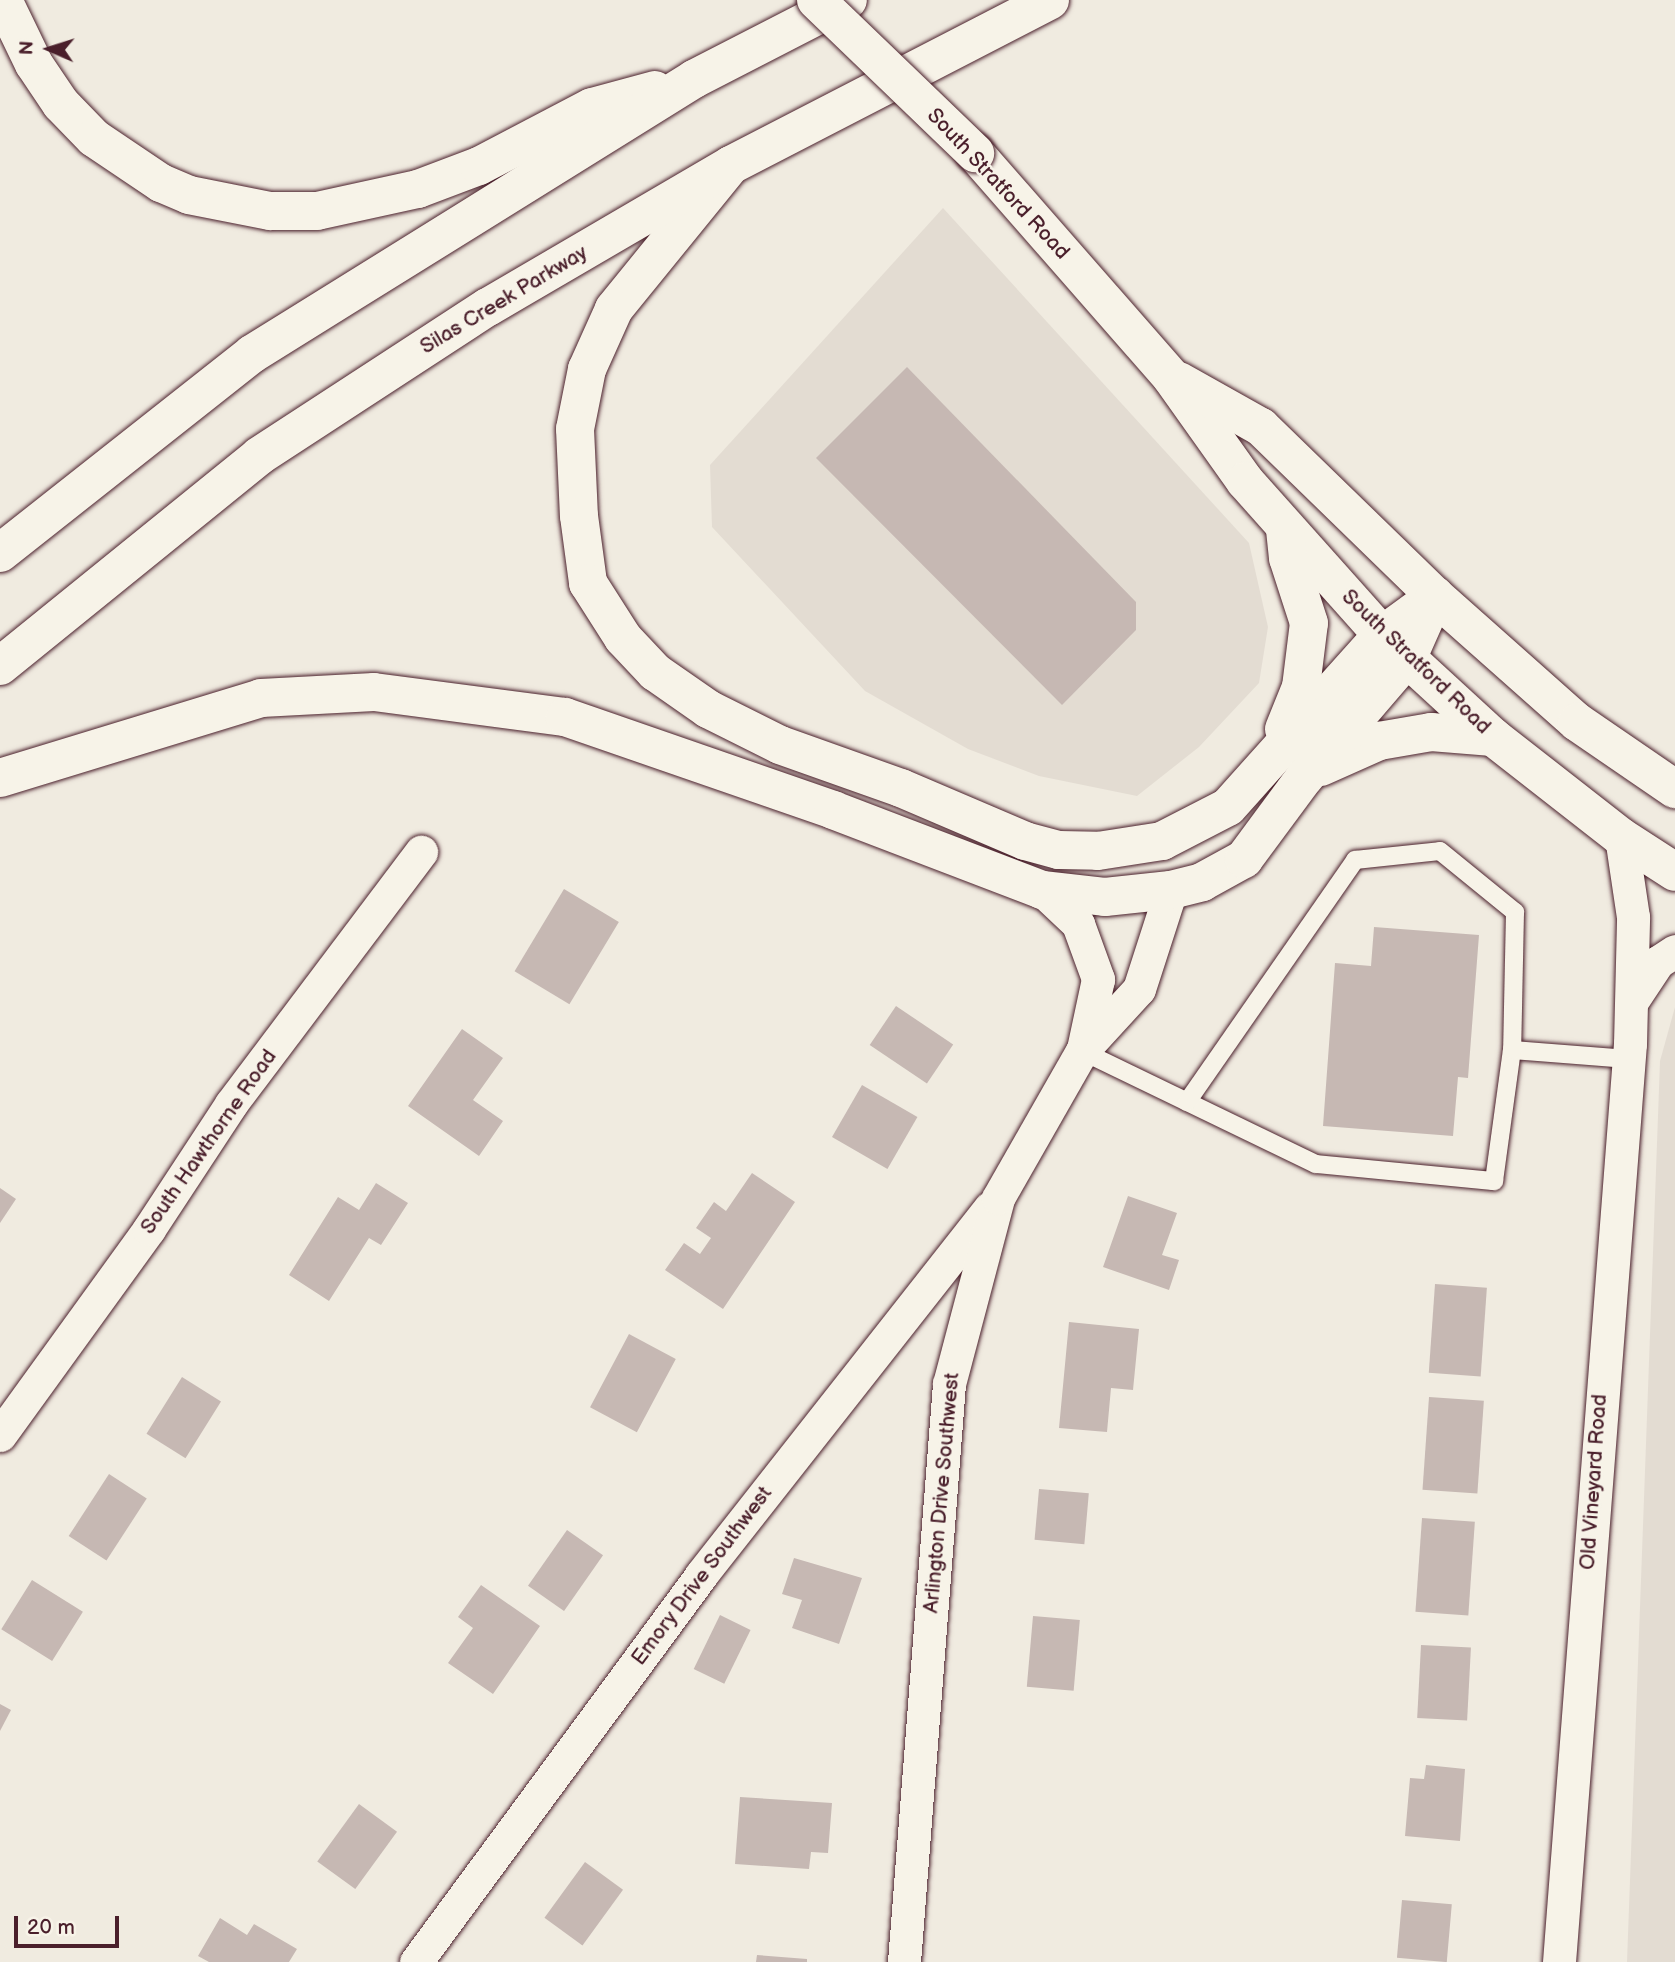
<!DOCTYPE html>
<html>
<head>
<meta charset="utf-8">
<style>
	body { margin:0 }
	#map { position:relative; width:1675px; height:1962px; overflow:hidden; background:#f0ebe0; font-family:"Balsamiq Sans",sans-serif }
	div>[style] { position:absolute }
	.built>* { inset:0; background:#e3dcd2 }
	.building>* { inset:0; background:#c6b8b3; transform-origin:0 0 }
	.roads { filter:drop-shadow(0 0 2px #4a1f2b) drop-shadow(0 0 2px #4a1f2b) }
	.lane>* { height:18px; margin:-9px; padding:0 9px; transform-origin:9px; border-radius:9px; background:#f7f3e8 }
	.street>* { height:33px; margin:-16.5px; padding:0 16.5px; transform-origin:16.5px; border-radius:16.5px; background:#f7f3e8 }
	.primary>* { height:38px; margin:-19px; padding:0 19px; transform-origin:19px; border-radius:19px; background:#f7f3e8 }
	.bridges { filter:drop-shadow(0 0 2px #4a1f2b) drop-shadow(0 0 2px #4a1f2b) }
	.primary-bridge>* { height:38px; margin:-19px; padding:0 19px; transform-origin:19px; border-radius:19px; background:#f7f3e8 }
	span { translate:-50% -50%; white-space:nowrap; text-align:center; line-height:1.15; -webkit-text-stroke:5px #f7f3e8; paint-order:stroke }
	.street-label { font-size:21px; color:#4a1f2b }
	.north { position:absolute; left:14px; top:14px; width:70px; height:70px; -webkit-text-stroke:5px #f7f3e8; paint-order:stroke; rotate:273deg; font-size:19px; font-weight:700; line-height:28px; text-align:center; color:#4a1f2b }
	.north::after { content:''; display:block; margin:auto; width:24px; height:32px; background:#4a1f2b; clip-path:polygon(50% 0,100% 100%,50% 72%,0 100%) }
	.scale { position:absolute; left:14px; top:1916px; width:105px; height:32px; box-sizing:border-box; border:4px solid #4a1f2b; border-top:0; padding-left:9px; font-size:21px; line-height:24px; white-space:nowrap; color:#4a1f2b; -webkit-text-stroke:5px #f7f3e8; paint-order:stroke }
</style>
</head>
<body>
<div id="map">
	<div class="built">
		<div style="clip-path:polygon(943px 208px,1249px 543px,1268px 627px,1259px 683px,1199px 747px,1137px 796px,1039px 776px,968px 749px,865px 691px,712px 527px,710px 465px)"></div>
		<div style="clip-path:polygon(1675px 1007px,1675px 1962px,1627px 1962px,1660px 1061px)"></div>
	</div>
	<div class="building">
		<div style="clip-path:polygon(907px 367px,1136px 602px,1136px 630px,1062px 705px,816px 458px)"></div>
		<div style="left:564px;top:889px;width:64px;height:96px;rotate:31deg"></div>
		<div style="clip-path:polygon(1374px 927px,1479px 935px,1468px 1078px,1458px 1077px,1453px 1136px,1323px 1126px,1335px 963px,1371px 966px)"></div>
		<div style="left:896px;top:1006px;width:69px;height:47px;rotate:34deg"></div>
		<div style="clip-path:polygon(462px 1029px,503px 1058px,473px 1100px,503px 1121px,479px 1156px,408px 1106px)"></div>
		<div style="left:862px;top:1085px;width:64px;height:60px;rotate:30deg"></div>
		<div style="clip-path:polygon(752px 1173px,795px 1202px,723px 1309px,665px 1270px,684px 1243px,700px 1254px,711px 1238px,696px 1228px,714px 1202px,726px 1211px)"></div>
		<div style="clip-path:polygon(376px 1183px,408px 1203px,381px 1245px,369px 1238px,329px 1301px,289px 1275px,338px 1197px,359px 1210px)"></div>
		<div style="clip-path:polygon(0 1188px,16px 1199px,0 1223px)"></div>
		<div style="clip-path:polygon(1128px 1196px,1177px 1213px,1162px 1255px,1179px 1260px,1169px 1290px,1103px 1267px)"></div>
		<div style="left:1435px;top:1284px;width:52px;height:89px;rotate:4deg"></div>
		<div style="clip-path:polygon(1069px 1322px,1139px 1329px,1133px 1390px,1111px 1388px,1107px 1432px,1059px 1428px)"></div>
		<div style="left:629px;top:1334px;width:53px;height:83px;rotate:28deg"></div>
		<div style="left:182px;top:1377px;width:46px;height:67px;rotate:32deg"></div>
		<div style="left:1429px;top:1397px;width:55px;height:93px;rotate:4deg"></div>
		<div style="left:109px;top:1474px;width:45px;height:74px;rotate:33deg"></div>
		<div style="left:1039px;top:1489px;width:50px;height:51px;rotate:5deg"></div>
		<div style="left:1422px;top:1518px;width:53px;height:94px;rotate:4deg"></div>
		<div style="left:567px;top:1530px;width:44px;height:68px;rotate:35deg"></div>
		<div style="clip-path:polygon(794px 1558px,862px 1578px,839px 1644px,792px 1628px,802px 1600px,782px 1594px)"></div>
		<div style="left:32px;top:1580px;width:60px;height:58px;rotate:32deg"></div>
		<div style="clip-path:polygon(481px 1585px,540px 1626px,493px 1694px,448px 1663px,473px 1628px,458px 1617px)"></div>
		<div style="left:720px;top:1615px;width:34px;height:60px;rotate:26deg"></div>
		<div style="left:1033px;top:1616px;width:47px;height:71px;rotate:5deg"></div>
		<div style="left:1421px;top:1645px;width:50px;height:73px;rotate:3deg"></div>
		<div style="clip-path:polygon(0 1704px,11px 1710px,0 1731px)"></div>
		<div style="clip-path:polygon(1426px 1765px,1465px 1769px,1460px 1841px,1405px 1836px,1410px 1778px,1424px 1779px)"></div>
		<div style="clip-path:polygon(740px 1797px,832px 1803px,828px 1853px,811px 1852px,809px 1869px,735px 1864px)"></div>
		<div style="left:359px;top:1804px;width:47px;height:71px;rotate:36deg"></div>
		<div style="left:585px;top:1862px;width:47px;height:69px;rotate:36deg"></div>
		<div style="left:1402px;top:1900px;width:50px;height:58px;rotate:5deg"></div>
		<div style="clip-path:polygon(220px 1918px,247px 1935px,254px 1924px,297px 1949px,289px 1962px,209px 1962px,198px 1956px)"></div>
		<div style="clip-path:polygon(757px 1955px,807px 1959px,807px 1962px,756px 1962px)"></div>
	</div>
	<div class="roads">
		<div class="lane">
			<div style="left:1082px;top:1051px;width:260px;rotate:25.8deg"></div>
			<div style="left:1316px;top:1164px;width:179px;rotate:5.5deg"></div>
			<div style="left:1494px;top:1181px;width:132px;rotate:-82.2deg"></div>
			<div style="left:1512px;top:1050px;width:117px;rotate:4.4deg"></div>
			<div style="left:1187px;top:1102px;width:295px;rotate:-55.2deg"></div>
			<div style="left:1355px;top:860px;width:85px;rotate:-6deg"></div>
			<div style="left:1440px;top:851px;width:97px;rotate:39.1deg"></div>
			<div style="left:1515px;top:912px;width:138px;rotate:91.2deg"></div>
		</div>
		<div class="street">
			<div style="left:1042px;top:890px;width:50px;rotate:43.4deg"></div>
			<div style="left:1078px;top:924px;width:59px;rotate:70deg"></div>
			<div style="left:1098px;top:979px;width:72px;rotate:102.1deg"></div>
			<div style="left:1632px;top:1001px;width:47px;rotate:-56.3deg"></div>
			<div style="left:1658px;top:962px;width:20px;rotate:-33deg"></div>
			<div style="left:0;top:1435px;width:254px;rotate:-54.1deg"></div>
			<div style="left:149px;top:1229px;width:149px;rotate:-56.7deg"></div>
			<div style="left:231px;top:1104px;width:316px;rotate:-53deg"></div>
			<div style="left:416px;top:1962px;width:481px;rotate:-53.6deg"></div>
			<div style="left:701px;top:1575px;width:467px;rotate:-51.8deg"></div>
			<div style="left:904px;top:1962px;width:580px;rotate:-85.55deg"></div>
			<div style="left:949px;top:1384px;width:192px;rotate:-75.2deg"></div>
			<div style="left:998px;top:1198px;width:169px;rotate:-60.3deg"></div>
			<div style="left:1082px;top:1051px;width:84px;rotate:-47.4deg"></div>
			<div style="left:1139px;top:989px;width:104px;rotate:-72.1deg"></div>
			<div style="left:1559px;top:1962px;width:921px;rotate:-85.58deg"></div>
			<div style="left:1630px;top:1044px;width:127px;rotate:-88.6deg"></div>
			<div style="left:1633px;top:917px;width:81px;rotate:-98.5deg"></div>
		</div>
		<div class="primary">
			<div style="left:3px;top:0;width:71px;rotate:64.2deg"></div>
			<div style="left:34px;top:64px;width:48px;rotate:56deg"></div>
			<div style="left:61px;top:104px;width:47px;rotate:45.9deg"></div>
			<div style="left:94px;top:138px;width:81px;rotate:33.9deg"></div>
			<div style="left:161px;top:183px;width:30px;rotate:23deg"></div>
			<div style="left:189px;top:195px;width:83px;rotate:11.2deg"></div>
			<div style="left:270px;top:211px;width:47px"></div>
			<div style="left:317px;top:211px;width:103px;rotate:-12.3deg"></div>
			<div style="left:418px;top:189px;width:65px;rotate:-20.7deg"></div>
			<div style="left:479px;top:166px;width:127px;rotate:-27.6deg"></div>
			<div style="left:592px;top:107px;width:65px;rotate:-15.1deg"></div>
			<div style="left:975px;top:153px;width:298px;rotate:48.8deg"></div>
			<div style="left:1171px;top:377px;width:128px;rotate:54.6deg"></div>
			<div style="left:1245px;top:481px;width:206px;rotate:48.3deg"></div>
			<div style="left:1382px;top:635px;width:151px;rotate:42.6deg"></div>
			<div style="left:1493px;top:737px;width:162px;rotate:38deg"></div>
			<div style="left:1621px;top:837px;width:64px;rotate:32.9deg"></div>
			<div style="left:731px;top:165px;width:186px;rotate:129.1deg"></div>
			<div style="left:614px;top:309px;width:66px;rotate:114.2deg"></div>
			<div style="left:587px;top:369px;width:61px;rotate:101.3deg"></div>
			<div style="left:575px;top:429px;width:87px;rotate:87.4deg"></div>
			<div style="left:579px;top:516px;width:68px;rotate:82.3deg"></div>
			<div style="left:588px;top:583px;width:65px;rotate:57.5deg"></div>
			<div style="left:623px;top:638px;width:47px;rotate:46.7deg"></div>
			<div style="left:655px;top:672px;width:65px;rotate:34.9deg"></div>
			<div style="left:708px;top:709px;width:80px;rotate:26.6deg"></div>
			<div style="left:780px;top:745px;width:128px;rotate:19.6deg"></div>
			<div style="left:901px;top:788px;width:135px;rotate:23.1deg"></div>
			<div style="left:1025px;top:841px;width:35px;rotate:15deg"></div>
			<div style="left:1059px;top:850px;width:39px;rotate:1deg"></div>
			<div style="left:1098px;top:851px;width:65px;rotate:-8.9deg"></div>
			<div style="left:1162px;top:841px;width:74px;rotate:-27.3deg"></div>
			<div style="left:1228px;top:807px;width:231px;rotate:-48.2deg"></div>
			<div style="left:1382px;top:635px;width:63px;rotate:-36deg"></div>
			<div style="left:1179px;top:381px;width:94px;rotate:29.3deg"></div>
			<div style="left:1261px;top:427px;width:243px;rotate:44.2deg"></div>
			<div style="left:1435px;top:596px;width:190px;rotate:41.6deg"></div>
			<div style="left:1577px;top:722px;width:119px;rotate:34.4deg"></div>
			<div style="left:0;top:553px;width:321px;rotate:-38.3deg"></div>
			<div style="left:252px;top:354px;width:521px;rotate:-31.89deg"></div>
			<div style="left:694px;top:79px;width:173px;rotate:-27.2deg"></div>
			<div style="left:0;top:666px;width:333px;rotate:-39deg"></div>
			<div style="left:259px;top:456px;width:273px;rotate:-33.1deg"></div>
			<div style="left:488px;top:307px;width:281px;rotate:-30.3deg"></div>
			<div style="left:731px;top:165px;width:359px;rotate:-27.3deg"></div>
			<div style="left:1284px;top:729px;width:45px;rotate:-68deg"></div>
			<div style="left:1301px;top:687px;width:64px;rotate:-82.9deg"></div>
			<div style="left:1309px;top:623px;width:68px;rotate:-107.9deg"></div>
			<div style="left:1288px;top:558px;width:30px;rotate:-96deg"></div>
			<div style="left:1321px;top:767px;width:64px;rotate:-24.1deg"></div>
			<div style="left:1379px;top:741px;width:53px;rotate:-9.8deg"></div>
			<div style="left:1431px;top:732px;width:62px;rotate:4.6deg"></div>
			<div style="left:0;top:778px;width:273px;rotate:-17deg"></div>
			<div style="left:261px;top:698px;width:113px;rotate:-3deg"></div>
			<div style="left:374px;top:692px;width:193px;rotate:7.5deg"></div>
			<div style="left:565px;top:717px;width:284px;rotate:19.1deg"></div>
			<div style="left:833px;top:810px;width:224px;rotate:20.9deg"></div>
			<div style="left:1042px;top:890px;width:63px;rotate:6.3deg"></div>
			<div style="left:1105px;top:897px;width:66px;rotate:-6.1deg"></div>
			<div style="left:1171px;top:890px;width:32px;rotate:-14deg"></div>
			<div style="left:1202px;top:882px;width:48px;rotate:-28.7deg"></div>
			<div style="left:1244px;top:859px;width:101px;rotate:-53.5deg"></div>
			<div style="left:1304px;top:778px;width:160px;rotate:-49.3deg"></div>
			<div style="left:1408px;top:657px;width:67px;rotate:-66.1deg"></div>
		</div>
	</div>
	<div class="bridges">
		<div class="primary-bridge">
			<div style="left:816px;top:0;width:221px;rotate:43.9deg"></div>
		</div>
	</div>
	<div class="street-label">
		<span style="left:998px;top:184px;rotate:47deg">South Stratford Road</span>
		<span style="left:504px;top:300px;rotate:-31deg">Silas Creek Parkway</span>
		<span style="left:1416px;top:662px;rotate:44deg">South Stratford Road</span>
		<span style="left:209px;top:1142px;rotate:-55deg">South Hawthorne Road</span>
		<span style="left:1594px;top:1482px;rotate:-86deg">Old Vineyard Road</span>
		<span style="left:942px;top:1493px;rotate:-85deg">Arlington Drive Southwest</span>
		<span style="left:702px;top:1576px;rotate:-53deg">Emory Drive Southwest</span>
	</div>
	<div class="north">N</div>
	<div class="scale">20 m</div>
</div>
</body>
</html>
